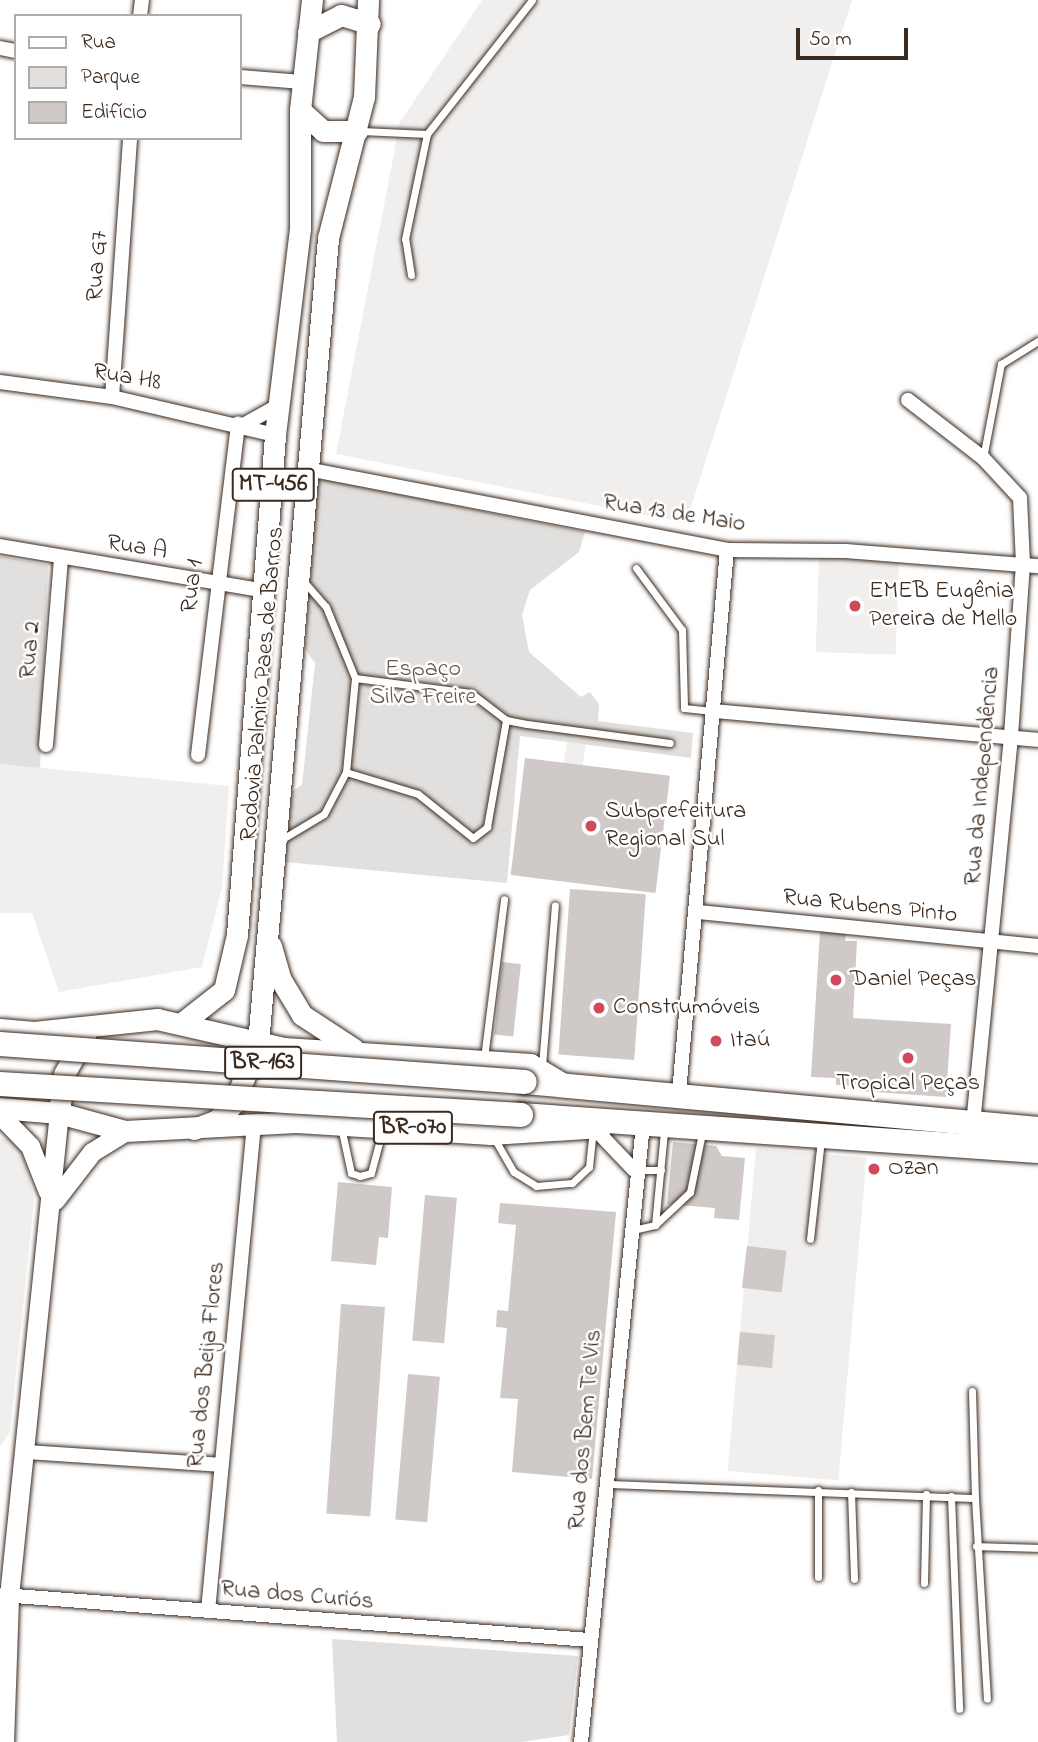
<!DOCTYPE html>
<html>
<head>
<meta charset="utf-8">
<style>
	body { margin:0 }
	#map { position:relative; width:1038px; height:1742px; overflow:hidden; background:#fff; font-family:"Indie Flower",sans-serif }
	div>[style] { position:absolute }
	.built>* { inset:0; background:#f1efee; transform-origin:0 0 }
	.green>* { inset:0; background:#e2e0de }
	.building>* { inset:0; background:#cfcac7; transform-origin:0 0 }
	.roads { filter:drop-shadow(0 0 2px #3b2a1e) drop-shadow(0 0 2px #3b2a1e) }
	.lane>* { height:7px; margin:-3.5px; padding:0 3.5px; transform-origin:3.5px; border-radius:3.5px; background:#fff }
	.street>* { height:14px; margin:-7px; padding:0 7px; transform-origin:7px; border-radius:7px; background:#fff }
	.secondary>* { height:19px; margin:-9.5px; padding:0 9.5px; transform-origin:9.5px; border-radius:9.5px; background:#fff }
	.primary>* { height:21px; margin:-10.5px; padding:0 10.5px; transform-origin:10.5px; border-radius:10.5px; background:#fff }
	.highway>* { height:24px; margin:-12px; padding:0 12px; transform-origin:12px; border-radius:12px; background:#fff }
	.bridges { filter:drop-shadow(0 0 2px #3b2a1e) drop-shadow(0 0 2px #3b2a1e) }
	.highway-bridge>* { height:24px; margin:-12px; padding:0 12px; transform-origin:12px; border-radius:12px; background:#fff }
	.dots>* { width:19px; height:19px; translate:-50% -50%; box-sizing:border-box; border:4px solid #fff; border-radius:50% }
	span { translate:-50% -50%; white-space:nowrap; text-align:center; line-height:1.15; -webkit-text-stroke:5px #fff; paint-order:stroke }
	.shield-label span { padding:2px 5px; background:#fff; border:2px solid; border-radius:5px; -webkit-text-stroke-width:0 }
	.shield-label { font-size:23px; color:#3b2a1e; font-weight:700 }
	.street-label { font-size:24px; color:#3b2a1e }
	.poi-label { font-size:24px; color:#3b2a1e }
	.left { translate:0 -50%; text-align:left }
	.park-label { font-size:24px; color:#65584e }
	.legend { position:absolute; left:14px; top:14px; width:228px; height:126px; box-sizing:border-box; background:#fff; border:2px solid #b1aaa5; margin:0; padding:9px 12px; list-style:none; font-size:21px; color:#3b2a1e }
	.legend li { display:flex; align-items:center; gap:14px; height:35px }
	.legend b { width:35px; border:2px solid #b1aaa5 }
	.scale { position:absolute; left:796px; top:28px; width:112px; height:32px; box-sizing:border-box; border:4px solid #3b2a1e; border-top:0; padding-left:9px; font-size:21px; line-height:24px; white-space:nowrap; color:#3b2a1e; -webkit-text-stroke:5px #fff; paint-order:stroke }
</style>
</head>
<body>
<div id="map">
	<div class="built">
		<div style="clip-path:polygon(482px 0,852px 0,686px 523px,336px 454px,400px 122px)"></div>
		<div style="left:819px;top:557px;width:80px;height:95px;rotate:2deg"></div>
		<div style="left:567px;top:742px;width:19px;height:22px;rotate:9deg"></div>
		<div style="clip-path:polygon(0 764px,229px 786px,222px 888px,202px 967px,59px 992px,32px 913px,0 913px)"></div>
		<div style="clip-path:polygon(0 1138px,14px 1140px,23px 1151px,34px 1199px,10px 1432px,0 1447px)"></div>
		<div style="left:756px;top:1148px;width:111px;height:324px;rotate:5deg"></div>
	</div>
	<div class="green">
		<div style="clip-path:polygon(323px 479px,585px 532px,579px 552px,530px 590px,522px 615px,529px 652px,581px 697px,590px 692px,599px 704px,598px 721px,693px 733px,691px 758px,520px 736px,507px 883px,285px 862px,291px 792px,302px 785px,315px 663px,305px 649px,311px 572px,307px 564px,315px 483px)"></div>
		<div style="clip-path:polygon(0 556px,48px 565px,40px 768px,0 764px)"></div>
		<div style="clip-path:polygon(332px 1639px,578px 1656px,569px 1735px,522px 1742px,337px 1742px)"></div>
	</div>
	<div class="building">
		<div style="left:525px;top:758px;width:146px;height:118px;rotate:7deg"></div>
		<div style="left:570px;top:889px;width:76px;height:166px;rotate:4deg"></div>
		<div style="clip-path:polygon(820px 931px,846px 932px,845px 941px,857px 941px,853px 1018px,951px 1024px,946px 1097px,859px 1091px,859px 1086px,836px 1085px,836px 1078px,811px 1077px)"></div>
		<div style="left:502px;top:962px;width:19px;height:73px;rotate:6deg"></div>
		<div style="clip-path:polygon(673px 1142px,716px 1146px,722px 1156px,745px 1158px,739px 1220px,714px 1218px,715px 1208px,667px 1204px)"></div>
		<div style="clip-path:polygon(338px 1182px,392px 1187px,388px 1238px,379px 1237px,376px 1265px,331px 1261px)"></div>
		<div style="left:425px;top:1195px;width:32px;height:146px;rotate:5deg"></div>
		<div style="clip-path:polygon(500px 1203px,616px 1212px,592px 1479px,512px 1472px,518px 1399px,500px 1398px,507px 1328px,496px 1327px,497px 1310px,508px 1311px,516px 1225px,498px 1223px)"></div>
		<div style="left:747px;top:1246px;width:40px;height:42px;rotate:7deg"></div>
		<div style="left:341px;top:1304px;width:44px;height:210px;rotate:4deg"></div>
		<div style="left:740px;top:1332px;width:35px;height:33px;rotate:5deg"></div>
		<div style="left:408px;top:1374px;width:32px;height:146px;rotate:5deg"></div>
	</div>
	<div class="roads">
		<div class="lane">
			<div style="left:361px;top:131px;width:66px;rotate:2.6deg"></div>
			<div style="left:427px;top:134px;width:170px;rotate:-51.9deg"></div>
			<div style="left:411px;top:275px;width:36px;rotate:-99deg"></div>
			<div style="left:405px;top:239px;width:107px;rotate:-78.2deg"></div>
			<div style="left:983px;top:458px;width:96px;rotate:-79.2deg"></div>
			<div style="left:1001px;top:364px;width:44px;rotate:-31.9deg"></div>
			<div style="left:636px;top:568px;width:77px;rotate:53.4deg"></div>
			<div style="left:682px;top:630px;width:78px;rotate:88.5deg"></div>
			<div style="left:684px;top:708px;width:29px;rotate:6deg"></div>
			<div style="left:355px;top:678px;width:117px;rotate:7.4deg"></div>
			<div style="left:471px;top:693px;width:44px;rotate:37.6deg"></div>
			<div style="left:506px;top:720px;width:21px;rotate:11deg"></div>
			<div style="left:527px;top:724px;width:144px;rotate:7.6deg"></div>
			<div style="left:346px;top:772px;width:75px;rotate:17deg"></div>
			<div style="left:418px;top:794px;width:70px;rotate:38.7deg"></div>
			<div style="left:473px;top:838px;width:18px;rotate:-38deg"></div>
			<div style="left:487px;top:827px;width:109px;rotate:-79.9deg"></div>
			<div style="left:279px;top:841px;width:52px;rotate:-31deg"></div>
			<div style="left:324px;top:814px;width:47px;rotate:-62.4deg"></div>
			<div style="left:346px;top:772px;width:94px;rotate:-84.5deg"></div>
			<div style="left:355px;top:678px;width:77px;rotate:-112.2deg"></div>
			<div style="left:326px;top:607px;width:35px;rotate:-131deg"></div>
			<div style="left:484px;top:1058px;width:160px;rotate:-82.8deg"></div>
			<div style="left:542px;top:1066px;width:161px;rotate:-85.4deg"></div>
			<div style="left:341px;top:1127px;width:47px;rotate:77.7deg"></div>
			<div style="left:351px;top:1173px;width:9px;rotate:18deg"></div>
			<div style="left:360px;top:1176px;width:11px;rotate:-15deg"></div>
			<div style="left:371px;top:1173px;width:47px;rotate:-75.1deg"></div>
			<div style="left:494px;top:1138px;width:39px;rotate:60deg"></div>
			<div style="left:514px;top:1172px;width:26px;rotate:32deg"></div>
			<div style="left:536px;top:1186px;width:36px;rotate:-5deg"></div>
			<div style="left:572px;top:1183px;width:23px;rotate:-43deg"></div>
			<div style="left:589px;top:1167px;width:38px;rotate:-84deg"></div>
			<div style="left:637px;top:1170px;width:24px"></div>
			<div style="left:655px;top:1225px;width:94px;rotate:-84.5deg"></div>
			<div style="left:633px;top:1230px;width:23px;rotate:-13deg"></div>
			<div style="left:655px;top:1225px;width:48px;rotate:-43.3deg"></div>
			<div style="left:690px;top:1192px;width:60px;rotate:-78.5deg"></div>
			<div style="left:810px;top:1239px;width:101px;rotate:-83.7deg"></div>
			<div style="left:972px;top:1391px;width:107px;rotate:88.4deg"></div>
			<div style="left:607px;top:1484px;width:368px;rotate:2.2deg"></div>
			<div style="left:975px;top:1498px;width:201px;rotate:86.6deg"></div>
			<div style="left:818px;top:1490px;width:87px;rotate:90deg"></div>
			<div style="left:851px;top:1492px;width:87px;rotate:88deg"></div>
			<div style="left:951px;top:1496px;width:213px;rotate:87.8deg"></div>
			<div style="left:976px;top:1546px;width:62px;rotate:1.8deg"></div>
			<div style="left:924px;top:1583px;width:89px;rotate:-88.7deg"></div>
		</div>
		<div class="street">
			<div style="left:140px;top:16px;width:16px;rotate:-83deg"></div>
			<div style="left:0;top:48px;width:16px;rotate:11deg"></div>
			<div style="left:240px;top:77px;width:62px;rotate:4.6deg"></div>
			<div style="left:0;top:382px;width:113px;rotate:7.6deg"></div>
			<div style="left:112px;top:397px;width:167px;rotate:13.1deg"></div>
			<div style="left:112px;top:397px;width:260px;rotate:-86deg"></div>
			<div style="left:908px;top:400px;width:95px;rotate:37.7deg"></div>
			<div style="left:983px;top:458px;width:54px;rotate:47.2deg"></div>
			<div style="left:1020px;top:498px;width:66px;rotate:87.4deg"></div>
			<div style="left:1023px;top:564px;width:173px;rotate:94deg"></div>
			<div style="left:1011px;top:737px;width:387px;rotate:95.6deg"></div>
			<div style="left:245px;top:424px;width:39px;rotate:-29deg"></div>
			<div style="left:307px;top:469px;width:428px;rotate:10.9deg"></div>
			<div style="left:727px;top:550px;width:119px;rotate:0.5deg"></div>
			<div style="left:846px;top:551px;width:193px;rotate:4.5deg"></div>
			<div style="left:0;top:546px;width:271px;rotate:9.6deg"></div>
			<div style="left:714px;top:711px;width:325px;rotate:5.1deg"></div>
			<div style="left:46px;top:745px;width:187px;rotate:-85.4deg"></div>
			<div style="left:198px;top:755px;width:334px;rotate:-83.1deg"></div>
			<div style="left:698px;top:912px;width:342px;rotate:5.7deg"></div>
			<div style="left:679px;top:1093px;width:545px;rotate:-84.95deg"></div>
			<div style="left:594px;top:1128px;width:58px;rotate:46.4deg"></div>
			<div style="left:26px;top:1452px;width:194px;rotate:3.8deg"></div>
			<div style="left:2px;top:1595px;width:590px;rotate:4.38deg"></div>
			<div style="left:208px;top:1611px;width:490px;rotate:-84.6deg"></div>
			<div style="left:581px;top:1742px;width:621px;rotate:-84.27deg"></div>
		</div>
		<div class="secondary">
			<div style="left:0;top:1115px;width:43px;rotate:45.9deg"></div>
			<div style="left:30px;top:1146px;width:49px;rotate:68.6deg"></div>
			<div style="left:55px;top:1200px;width:61px;rotate:-52.4deg"></div>
			<div style="left:92px;top:1152px;width:39px;rotate:-32deg"></div>
			<div style="left:4px;top:1742px;width:146px;rotate:-88deg"></div>
			<div style="left:9px;top:1596px;width:486px;rotate:-84.1deg"></div>
		</div>
		<div class="primary">
			<div style="left:308px;top:32px;width:37px;rotate:-27deg"></div>
			<div style="left:341px;top:15px;width:30px;rotate:17deg"></div>
			<div style="left:300px;top:110px;width:31px;rotate:42deg"></div>
			<div style="left:323px;top:131px;width:34px"></div>
			<div style="left:271px;top:946px;width:35px;rotate:74deg"></div>
			<div style="left:281px;top:980px;width:41px;rotate:59deg"></div>
			<div style="left:302px;top:1015px;width:62px;rotate:33.2deg"></div>
			<div style="left:182px;top:1023px;width:53px;rotate:-38.2deg"></div>
			<div style="left:224px;top:990px;width:57px;rotate:-76.7deg"></div>
			<div style="left:237px;top:935px;width:501px;rotate:-85.65deg"></div>
			<div style="left:275px;top:435px;width:209px;rotate:-83.1deg"></div>
			<div style="left:300px;top:228px;width:118px;rotate:-90deg"></div>
			<div style="left:300px;top:110px;width:111px;rotate:-83.8deg"></div>
			<div style="left:0;top:1029px;width:34px;rotate:5deg"></div>
			<div style="left:34px;top:1032px;width:124px;rotate:-6deg"></div>
			<div style="left:157px;top:1019px;width:130px;rotate:12.9deg"></div>
			<div style="left:284px;top:1048px;width:247px;rotate:3.7deg"></div>
			<div style="left:530px;top:1064px;width:41px;rotate:31deg"></div>
			<div style="left:60px;top:1104px;width:30px;rotate:-82deg"></div>
			<div style="left:64px;top:1074px;width:43px;rotate:-60.4deg"></div>
			<div style="left:0;top:1108px;width:59px;rotate:4.8deg"></div>
			<div style="left:59px;top:1113px;width:68px;rotate:15.3deg"></div>
			<div style="left:125px;top:1131px;width:171px;rotate:-3deg"></div>
			<div style="left:296px;top:1122px;width:195px;rotate:3.5deg"></div>
			<div style="left:491px;top:1134px;width:110px;rotate:-3.6deg"></div>
			<div style="left:194px;top:1129px;width:25px;rotate:-21deg"></div>
			<div style="left:217px;top:1120px;width:24px;rotate:-45deg"></div>
			<div style="left:234px;top:1103px;width:65px;rotate:-68.2deg"></div>
			<div style="left:258px;top:1043px;width:808px;rotate:-85.03deg"></div>
			<div style="left:328px;top:238px;width:146px;rotate:-75.7deg"></div>
			<div style="left:364px;top:97px;width:97px;rotate:-87.6deg"></div>
		</div>
		<div class="highway">
			<div style="left:525px;top:1082px;width:515px;rotate:5.23deg"></div>
			<div style="left:521px;top:1115px;width:518px;rotate:3.98deg"></div>
		</div>
	</div>
	<div class="bridges">
		<div class="highway-bridge">
			<div style="left:0;top:1044px;width:526px;rotate:4.14deg"></div>
			<div style="left:0;top:1084px;width:522px;rotate:3.41deg"></div>
		</div>
	</div>
	<div class="dots">
		<div style="left:855px;top:606px;background:#d1495b"></div>
		<div style="left:591px;top:826px;background:#d1495b"></div>
		<div style="left:836px;top:980px;background:#d1495b"></div>
		<div style="left:599px;top:1008px;background:#d1495b"></div>
		<div style="left:716px;top:1041px;background:#d1495b"></div>
		<div style="left:908px;top:1058px;background:#d1495b"></div>
		<div style="left:874px;top:1169px;background:#d1495b"></div>
	</div>
	<div class="shield-label">
		<span style="left:273px;top:485px">MT-456</span>
		<span style="left:263px;top:1063px">BR-163</span>
		<span style="left:413px;top:1128px">BR-070</span>
	</div>
	<div class="street-label">
		<span style="left:98px;top:266px;rotate:-86deg">Rua G7</span>
		<span style="left:127px;top:378px;rotate:10deg">Rua H8</span>
		<span style="left:674px;top:514px;rotate:9deg">Rua 13 de Maio</span>
		<span style="left:137px;top:548px;rotate:9deg">Rua A</span>
		<span style="left:193px;top:586px;rotate:-83deg">Rua 1</span>
		<span style="left:31px;top:650px;rotate:-85deg">Rua 2</span>
		<span style="left:263px;top:684px;rotate:-85deg">Rodovia Palmiro Paes de Barros</span>
		<span style="left:983px;top:776px;rotate:-85deg">Rua da Independência</span>
		<span style="left:870px;top:907px;rotate:6deg">Rua Rubens Pinto</span>
		<span style="left:207px;top:1365px;rotate:-84deg">Rua dos Beija Flores</span>
		<span style="left:586px;top:1430px;rotate:-85deg">Rua dos Bem Te Vis</span>
		<span style="left:297px;top:1596px;rotate:5deg">Rua dos Curiós</span>
	</div>
	<div class="poi-label">
		<span class="left" style="left:869px;top:606px">EMEB Eugênia<br>Pereira de Mello</span>
		<span class="left" style="left:605px;top:826px">Subprefeitura<br>Regional Sul</span>
		<span class="left" style="left:850px;top:980px">Daniel Peças</span>
		<span class="left" style="left:613px;top:1008px">Construmóveis</span>
		<span class="left" style="left:730px;top:1041px">Itaú</span>
		<span style="left:908px;top:1084px">Tropical Peças</span>
		<span class="left" style="left:888px;top:1169px">Ozan</span>
	</div>
	<div class="park-label">
		<span style="left:423px;top:684px">Espaço<br>Silva Freire</span>
	</div>
	<ul class="legend">
	<li><b style="height:9px;background:#fff"></b>Rua</li>
	<li><b style="height:19px;background:#e2e0de"></b>Parque</li>
	<li><b style="height:19px;background:#cfcac7"></b>Edifício</li>
	</ul>
	<div class="scale">50 m</div>
</div>
</body>
</html>
